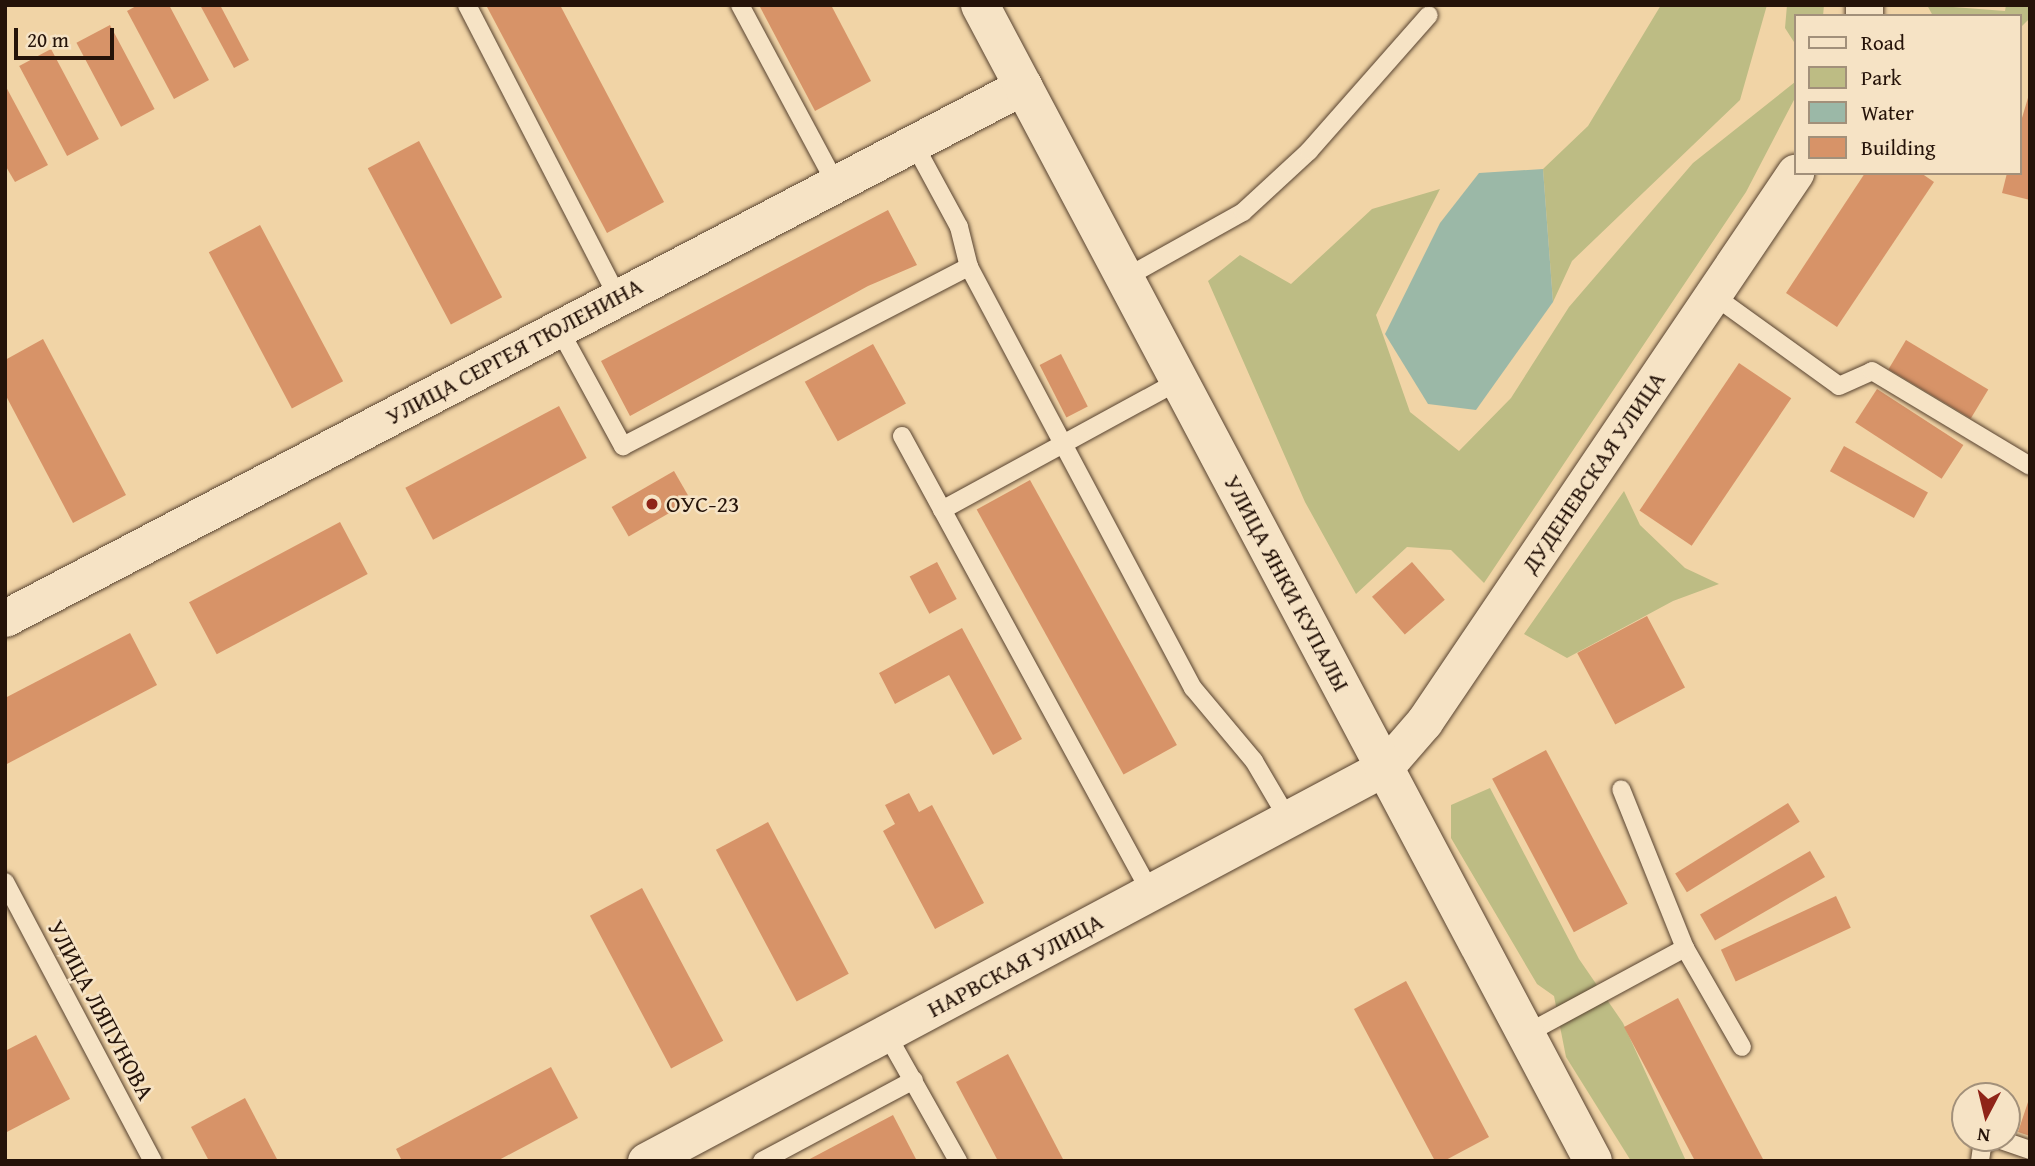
<!DOCTYPE html>
<html>
<head>
<meta charset="utf-8">
<style>
	body { margin:0 }
	#map { position:relative; width:2035px; height:1166px; overflow:hidden; background:#f1d4a6; font-family:"Gentium Book Plus",serif }
	div>[style] { position:absolute }
	.green>* { inset:0; background:#bdbc84 }
	.water>* { inset:0; background:#9bb8a7 }
	.building>* { inset:0; background:#d79368; transform-origin:0 0 }
	.roads { filter:drop-shadow(0 0 2px #584330) drop-shadow(0 0 2px #584330) }
	.service>* { height:18px; margin:-9px; padding:0 9px; transform-origin:9px; border-radius:9px; background:#f6e3c5 }
	.minor>* { height:37px; margin:-18.5px; padding:0 18.5px; transform-origin:18.5px; border-radius:18.5px; background:#f6e3c5 }
	.tertiary>* { height:38px; margin:-19px; padding:0 19px; transform-origin:19px; border-radius:19px; background:#f6e3c5 }
	.dots>* { width:19px; height:19px; translate:-50% -50%; box-sizing:border-box; border:4px solid #f6e3c5; border-radius:50% }
	span { translate:-50% -50%; white-space:nowrap; text-align:center; line-height:1.15; -webkit-text-stroke:5px #f6e3c5; paint-order:stroke }
	.street-label { font-size:24px; color:#251309 }
	.poi-label { font-size:24px; color:#251309 }
	.left { translate:0 -50%; text-align:left }
	.frame { position:absolute; inset:0; border:7px solid #251309; pointer-events:none }
	.legend { position:absolute; left:1794px; top:14px; width:228px; height:161px; box-sizing:border-box; background:#f6e3c5; border:2px solid #a2907a; margin:0; padding:9px 12px; list-style:none; font-size:21px; color:#251309 }
	.legend li { display:flex; align-items:center; gap:14px; height:35px }
	.legend b { width:35px; border:2px solid #a2907a }
	.north { position:absolute; left:1951px; top:1082px; width:70px; height:70px; box-sizing:border-box; background:#f6e3c5; border:2px solid #a2907a; border-radius:50%; rotate:187deg; font-size:19px; font-weight:700; line-height:28px; text-align:center; color:#251309 }
	.north::after { content:''; display:block; margin:auto; width:24px; height:32px; background:#8f2418; clip-path:polygon(50% 0,100% 100%,50% 72%,0 100%) }
	.scale { position:absolute; left:14px; top:28px; width:100px; height:32px; box-sizing:border-box; border:4px solid #251309; border-top:0; padding-left:9px; font-size:21px; line-height:24px; white-space:nowrap; color:#251309; -webkit-text-stroke:5px #f6e3c5; paint-order:stroke }
</style>
</head>
<body>
<div id="map">
	<div class="green">
		<div style="clip-path:polygon(1661px 5px,1767px 5px,1740px 100px,1572px 261px,1553px 302px,1543px 169px,1588px 126px)"></div>
		<div style="clip-path:polygon(1787px 5px,1824px 5px,1823px 16px,1795px 16px,1794px 42px,1785px 28px)"></div>
		<div style="clip-path:polygon(1927px 5px,2005px 11px,2006px 5px,2030px 5px,2030px 18px,2019px 29px,2019px 16px,1933px 16px)"></div>
		<div style="clip-path:polygon(1795px 82px,1795px 98px,1746px 192px,1484px 583px,1451px 550px,1407px 547px,1356px 594px,1305px 502px,1208px 281px,1240px 255px,1291px 284px,1372px 209px,1440px 189px,1376px 315px,1410px 412px,1459px 451px,1511px 398px,1569px 307px,1693px 163px)"></div>
		<div style="clip-path:polygon(1624px 491px,1640px 525px,1685px 568px,1719px 584px,1673px 601px,1567px 658px,1524px 634px)"></div>
		<div style="clip-path:polygon(1490px 788px,1579px 959px,1623px 1023px,1686px 1161px,1631px 1161px,1566px 1057px,1554px 996px,1537px 984px,1451px 838px,1451px 805px)"></div>
	</div>
	<div class="water">
		<div style="clip-path:polygon(1543px 169px,1553px 302px,1476px 410px,1428px 404px,1385px 334px,1440px 223px,1479px 173px)"></div>
	</div>
	<div class="building">
		<div style="clip-path:polygon(138px 5px,169px 5px,209px 80px,174px 99px,127px 11px)"></div>
		<div style="clip-path:polygon(200px 5px,220px 5px,249px 60px,234px 68px)"></div>
		<div style="clip-path:polygon(486px 5px,560px 5px,664px 202px,607px 233px)"></div>
		<div style="clip-path:polygon(759px 5px,831px 5px,871px 81px,815px 111px)"></div>
		<div style="left:110px;top:25px;width:95px;height:38px;rotate:62deg"></div>
		<div style="left:51px;top:49px;width:102px;height:36px;rotate:62deg"></div>
		<div style="clip-path:polygon(5px 85px,48px 165px,15px 182px,5px 165px)"></div>
		<div style="clip-path:polygon(2030px 91px,2030px 200px,2002px 193px,2007px 173px,2019px 173px,2019px 128px)"></div>
		<div style="left:419px;top:141px;width:177px;height:58px;rotate:62deg"></div>
		<div style="clip-path:polygon(1865px 173px,1921px 173px,1934px 182px,1837px 327px,1786px 293px)"></div>
		<div style="clip-path:polygon(888px 210px,917px 265px,868px 286px,630px 416px,601px 361px)"></div>
		<div style="left:260px;top:225px;width:177px;height:58px;rotate:62deg"></div>
		<div style="clip-path:polygon(43px 339px,126px 495px,73px 523px,5px 394px,5px 360px)"></div>
		<div style="left:1906px;top:340px;width:96px;height:34px;rotate:31deg"></div>
		<div style="left:873px;top:344px;width:68px;height:78px;rotate:61deg"></div>
		<div style="left:1061px;top:354px;width:59px;height:24px;rotate:63deg"></div>
		<div style="left:1739px;top:363px;width:63px;height:178px;rotate:34deg"></div>
		<div style="left:1877px;top:389px;width:103px;height:40px;rotate:33deg"></div>
		<div style="left:559px;top:406px;width:59px;height:174px;rotate:62deg"></div>
		<div style="left:1844px;top:446px;width:96px;height:29px;rotate:29deg"></div>
		<div style="left:674px;top:471px;width:34px;height:72px;rotate:60deg"></div>
		<div style="left:1030px;top:480px;width:303px;height:61px;rotate:61deg"></div>
		<div style="left:340px;top:522px;width:59px;height:171px;rotate:62deg"></div>
		<div style="left:937px;top:562px;width:42px;height:31px;rotate:62deg"></div>
		<div style="left:1412px;top:562px;width:50px;height:53px;rotate:49deg"></div>
		<div style="left:1647px;top:616px;width:81px;height:79px;rotate:62deg"></div>
		<div style="clip-path:polygon(962px 628px,1022px 739px,993px 755px,949px 675px,895px 704px,879px 673px)"></div>
		<div style="clip-path:polygon(130px 633px,157px 685px,5px 765px,5px 698px)"></div>
		<div style="left:1546px;top:750px;width:174px;height:61px;rotate:62deg"></div>
		<div style="clip-path:polygon(909px 793px,919px 812px,932px 805px,984px 903px,935px 929px,883px 831px,895px 824px,885px 805px)"></div>
		<div style="left:1788px;top:803px;width:22px;height:133px;rotate:58deg"></div>
		<div style="left:768px;top:822px;width:172px;height:59px;rotate:62deg"></div>
		<div style="left:1810px;top:851px;width:30px;height:127px;rotate:60deg"></div>
		<div style="left:642px;top:888px;width:173px;height:59px;rotate:62deg"></div>
		<div style="left:1836px;top:896px;width:35px;height:127px;rotate:65deg"></div>
		<div style="clip-path:polygon(1406px 981px,1489px 1137px,1444px 1161px,1435px 1161px,1354px 1009px)"></div>
		<div style="clip-path:polygon(1678px 998px,1764px 1161px,1695px 1161px,1624px 1027px)"></div>
		<div style="clip-path:polygon(36px 1035px,70px 1099px,5px 1133px,5px 1051px)"></div>
		<div style="clip-path:polygon(1008px 1054px,1064px 1161px,998px 1161px,956px 1082px)"></div>
		<div style="clip-path:polygon(551px 1067px,578px 1118px,497px 1161px,402px 1161px,396px 1149px)"></div>
		<div style="clip-path:polygon(245px 1098px,278px 1161px,209px 1161px,191px 1127px)"></div>
		<div style="clip-path:polygon(2029px 1099px,2030px 1099px,2030px 1136px,2018px 1132px)"></div>
		<div style="clip-path:polygon(893px 1115px,917px 1161px,806px 1161px)"></div>
	</div>
	<div class="roads">
		<div class="service">
			<div style="left:467px;top:5px;width:327px;rotate:62.7deg"></div>
			<div style="left:740px;top:5px;width:201px;rotate:61.8deg"></div>
			<div style="left:914px;top:144px;width:94px;rotate:61.5deg"></div>
			<div style="left:959px;top:227px;width:41px;rotate:76deg"></div>
			<div style="left:969px;top:267px;width:477px;rotate:62deg"></div>
			<div style="left:1193px;top:688px;width:95px;rotate:50.1deg"></div>
			<div style="left:1254px;top:761px;width:67px;rotate:59.6deg"></div>
			<div style="left:1125px;top:278px;width:135px;rotate:-29.2deg"></div>
			<div style="left:1243px;top:212px;width:90px;rotate:-42.7deg"></div>
			<div style="left:1309px;top:151px;width:181px;rotate:-48.6deg"></div>
			<div style="left:1713px;top:295px;width:155px;rotate:35.8deg"></div>
			<div style="left:1839px;top:386px;width:36px;rotate:-24deg"></div>
			<div style="left:1872px;top:371px;width:184px;rotate:31deg"></div>
			<div style="left:558px;top:327px;width:136px;rotate:61.4deg"></div>
			<div style="left:623px;top:446px;width:390px;rotate:-27.4deg"></div>
			<div style="left:902px;top:436px;width:520px;rotate:61.42deg"></div>
			<div style="left:942px;top:510px;width:270px;rotate:-28.6deg"></div>
			<div style="left:5px;top:882px;width:316px;rotate:62.1deg"></div>
			<div style="left:1685px;top:948px;width:114px;rotate:60.1deg"></div>
			<div style="left:886px;top:1033px;width:147px;rotate:60.6deg"></div>
			<div style="left:1526px;top:1034px;width:181px;rotate:-28.4deg"></div>
			<div style="left:1685px;top:948px;width:171px;rotate:-111.9deg"></div>
			<div style="left:762px;top:1161px;width:172px;rotate:-28.1deg"></div>
			<div style="left:1980px;top:1161px;width:15px;rotate:-82deg"></div>
			<div style="left:1982px;top:1146px;width:15px;rotate:-32deg"></div>
			<div style="left:1995px;top:1138px;width:37px;rotate:19deg"></div>
		</div>
		<div class="minor">
			<div style="left:1864px;top:5px;width:11px;rotate:90deg"></div>
			<div style="left:5px;top:618px;width:1149px;rotate:-27.59deg"></div>
			<div style="left:646px;top:1161px;width:837px;rotate:-28.06deg"></div>
			<div style="left:1385px;top:767px;width:60px;rotate:-49.1deg"></div>
			<div style="left:1424px;top:722px;width:663px;rotate:-55.95deg"></div>
		</div>
		<div class="tertiary">
			<div style="left:980px;top:5px;width:1308px;rotate:62.06deg"></div>
		</div>
	</div>
	<div class="dots">
		<div style="left:652px;top:504px;background:#8f2418"></div>
	</div>
	<div class="street-label">
		<span style="left:514px;top:351px;rotate:-28deg">УЛИЦА СЕРГЕЯ ТЮЛЕНИНА</span>
		<span style="left:1593px;top:472px;rotate:-56deg">ДУДЕНЕВСКАЯ УЛИЦА</span>
		<span style="left:1287px;top:583px;rotate:62deg">УЛИЦА ЯНКИ КУПАЛЫ</span>
		<span style="left:1015px;top:965px;rotate:-28deg">НАРВСКАЯ УЛИЦА</span>
		<span style="left:101px;top:1010px;rotate:62deg">УЛИЦА ЛЯПУНОВА</span>
	</div>
	<div class="poi-label">
		<span class="left" style="left:666px;top:504px">ОУС-23</span>
	</div>
	<div class="frame"></div>
	<ul class="legend">
	<li><b style="height:9px;background:#f6e3c5"></b>Road</li>
	<li><b style="height:19px;background:#bdbc84"></b>Park</li>
	<li><b style="height:19px;background:#9bb8a7"></b>Water</li>
	<li><b style="height:19px;background:#d79368"></b>Building</li>
	</ul>
	<div class="north">N</div>
	<div class="scale">20 m</div>
</div>
</body>
</html>
